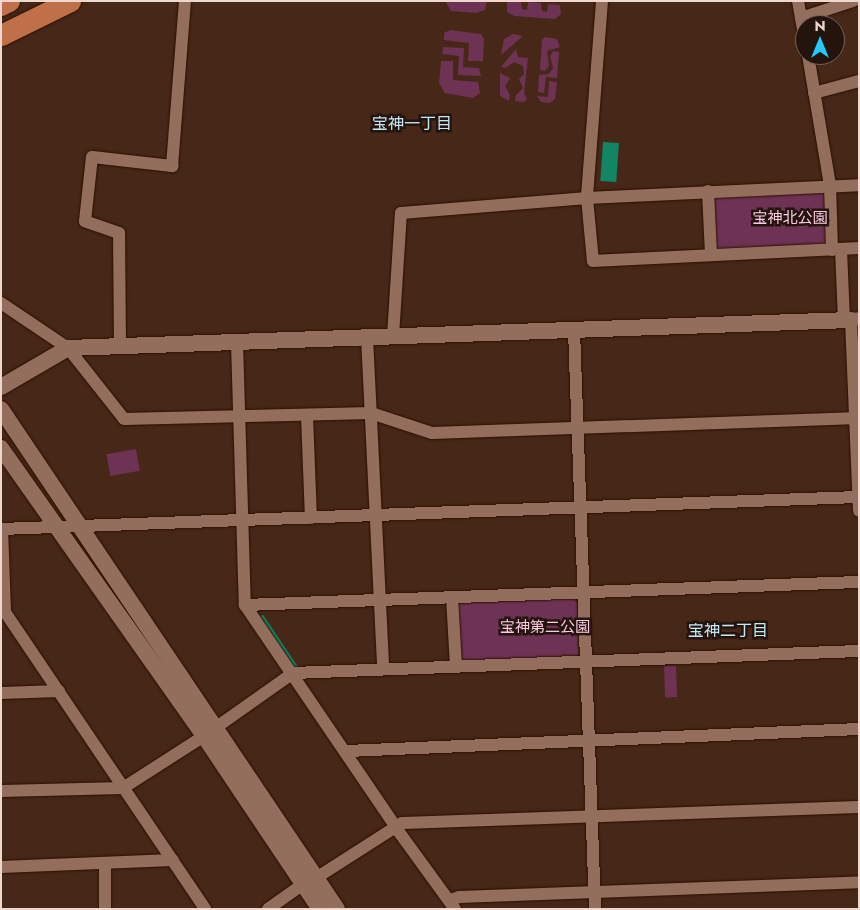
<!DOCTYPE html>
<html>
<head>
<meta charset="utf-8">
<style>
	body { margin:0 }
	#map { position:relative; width:860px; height:910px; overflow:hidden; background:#472717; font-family:Jost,"Noto Sans JP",sans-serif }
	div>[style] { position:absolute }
	.green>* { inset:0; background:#6e3254; transform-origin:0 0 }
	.water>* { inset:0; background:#118564; transform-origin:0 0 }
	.stream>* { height:3px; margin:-1.5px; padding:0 1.5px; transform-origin:1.5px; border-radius:1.5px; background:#118564 }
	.roads { filter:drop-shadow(0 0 1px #2c0f01) drop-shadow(0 0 1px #2c0f01) }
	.minor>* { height:12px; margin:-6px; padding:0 6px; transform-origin:6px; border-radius:6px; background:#936e5c }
	.tertiary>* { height:16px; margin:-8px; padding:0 8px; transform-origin:8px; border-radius:8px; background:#936e5c }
	.trunk>* { height:21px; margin:-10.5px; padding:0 10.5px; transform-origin:10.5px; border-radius:10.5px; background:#bf7048 }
	span { translate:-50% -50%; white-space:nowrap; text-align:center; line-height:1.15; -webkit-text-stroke:5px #23140d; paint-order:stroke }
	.park-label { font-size:15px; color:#fdcae4 }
	.neighbourhood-label { font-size:16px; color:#c5e6f5 }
	.frame { position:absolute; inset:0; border:2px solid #eed8ce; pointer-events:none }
	.north { position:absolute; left:795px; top:15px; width:50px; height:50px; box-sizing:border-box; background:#23140d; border:1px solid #74625a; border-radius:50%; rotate:0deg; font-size:14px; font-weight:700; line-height:20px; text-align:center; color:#eed8ce }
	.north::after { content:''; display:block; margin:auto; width:18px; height:22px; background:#25c9fe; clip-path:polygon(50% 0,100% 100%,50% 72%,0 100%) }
</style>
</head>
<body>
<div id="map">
	<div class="green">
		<div style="clip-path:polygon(445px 1px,487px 1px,485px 10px,476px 13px,451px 11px)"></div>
		<div style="clip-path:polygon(507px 1px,521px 2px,522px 9px,527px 10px,528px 2px,541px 3px,542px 11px,547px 12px,548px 4px,560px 5px,561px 14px,555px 19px,514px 16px,507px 12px)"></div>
		<div style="clip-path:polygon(450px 30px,481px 34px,484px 39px,483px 61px,468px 61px,469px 43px,444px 40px,444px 33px)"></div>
		<div style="clip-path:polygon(513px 34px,523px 36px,501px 55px,504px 39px)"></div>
		<div style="clip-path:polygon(545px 37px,557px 39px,560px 47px,547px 51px,549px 66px,545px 71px,540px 70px,542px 40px)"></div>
		<div style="clip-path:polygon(443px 47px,464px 48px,463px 67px,479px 68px,481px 76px,458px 75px,459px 56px,442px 54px)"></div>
		<div style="clip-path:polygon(516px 49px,518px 57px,528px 58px,524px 93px,527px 99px,524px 102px,515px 101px,516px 95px,523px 88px,519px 79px,524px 74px,523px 66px,514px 62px,506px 68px,501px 67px)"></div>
		<div style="clip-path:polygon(553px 51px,559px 52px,557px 78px,546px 77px,544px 93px,538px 92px,539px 75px,549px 74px,553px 68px,550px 56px)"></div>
		<div style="clip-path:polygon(441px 61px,453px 61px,453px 80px,478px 82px,480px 93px,473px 98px,445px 93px,439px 83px)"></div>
		<div style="clip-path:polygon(500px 73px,510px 78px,505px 86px,510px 95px,509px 101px,500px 96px)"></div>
		<div style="clip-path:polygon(549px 81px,557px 82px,555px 99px,550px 103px,541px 102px,537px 96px,548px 97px)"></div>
		<div style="clip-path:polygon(819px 191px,825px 194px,827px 241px,824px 245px,715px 249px,712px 201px,715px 195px)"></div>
		<div style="left:136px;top:449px;width:22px;height:30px;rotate:80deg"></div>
		<div style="clip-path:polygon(573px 598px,577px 603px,578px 654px,575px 657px,463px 661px,458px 656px,456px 605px,461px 602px)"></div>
		<div style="left:676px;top:666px;width:31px;height:12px;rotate:88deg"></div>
	</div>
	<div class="water">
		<div style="left:603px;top:142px;width:16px;height:39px;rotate:4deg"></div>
	</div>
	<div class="stream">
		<div style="left:262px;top:616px;width:63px;rotate:56.1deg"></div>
	</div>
	<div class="roads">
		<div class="minor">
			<div style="left:602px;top:1px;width:198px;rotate:94.4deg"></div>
			<div style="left:587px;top:198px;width:63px;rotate:84.6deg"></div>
			<div style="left:593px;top:261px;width:266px;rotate:-2.8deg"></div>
			<div style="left:798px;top:1px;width:39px;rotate:80deg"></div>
			<div style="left:801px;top:18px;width:55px;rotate:-18.1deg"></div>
			<div style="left:808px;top:55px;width:132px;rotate:80.4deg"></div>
			<div style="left:830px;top:185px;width:65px;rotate:88.2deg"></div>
			<div style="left:814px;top:93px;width:47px;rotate:-14.9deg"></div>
			<div style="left:708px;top:191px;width:64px;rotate:87.3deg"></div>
			<div style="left:841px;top:249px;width:71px;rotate:87.6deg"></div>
			<div style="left:1px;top:303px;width:81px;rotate:33.9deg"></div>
			<div style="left:68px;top:348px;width:90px;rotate:51.7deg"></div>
			<div style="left:124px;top:419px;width:247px;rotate:-1.4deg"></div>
			<div style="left:371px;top:413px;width:64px;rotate:18.2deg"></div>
			<div style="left:432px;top:433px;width:427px;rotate:-2deg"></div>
			<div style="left:859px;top:318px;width:8px;rotate:166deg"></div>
			<div style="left:851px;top:320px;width:191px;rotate:87.6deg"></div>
			<div style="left:574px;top:330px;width:579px;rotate:87.92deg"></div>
			<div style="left:393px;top:336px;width:123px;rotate:-86.3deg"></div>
			<div style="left:401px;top:213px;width:187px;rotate:-4.6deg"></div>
			<div style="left:587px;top:198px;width:272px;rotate:-2.7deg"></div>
			<div style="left:367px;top:337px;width:332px;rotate:87.2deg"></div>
			<div style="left:237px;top:342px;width:263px;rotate:88.3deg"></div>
			<div style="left:245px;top:605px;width:274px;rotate:55.8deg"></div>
			<div style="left:399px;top:832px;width:95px;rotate:54deg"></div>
			<div style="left:120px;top:345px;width:112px;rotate:-90.5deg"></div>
			<div style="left:119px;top:233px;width:36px;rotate:-161deg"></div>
			<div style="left:85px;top:221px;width:64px;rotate:-83.8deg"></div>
			<div style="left:92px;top:157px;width:81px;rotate:6.4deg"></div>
			<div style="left:172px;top:166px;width:166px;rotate:-85.5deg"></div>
			<div style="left:307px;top:415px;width:103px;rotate:87.8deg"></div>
			<div style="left:1px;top:529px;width:859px;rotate:-2.14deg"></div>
			<div style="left:2px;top:529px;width:83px;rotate:87.9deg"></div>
			<div style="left:5px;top:612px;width:358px;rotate:56deg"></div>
			<div style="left:452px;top:597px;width:69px;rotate:86.7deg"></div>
			<div style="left:245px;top:605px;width:614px;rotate:-2.15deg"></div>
			<div style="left:1px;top:693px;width:58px;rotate:-2deg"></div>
			<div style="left:347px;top:751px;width:512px;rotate:-2.46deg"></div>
			<div style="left:1px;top:791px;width:122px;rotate:-1.4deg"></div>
			<div style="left:123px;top:788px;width:96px;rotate:-32.7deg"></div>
			<div style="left:204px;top:736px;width:109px;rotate:-35.3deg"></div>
			<div style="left:293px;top:673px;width:566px;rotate:-2.23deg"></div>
			<div style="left:105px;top:863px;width:46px;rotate:90deg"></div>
			<div style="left:1px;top:867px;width:172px;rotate:-2.3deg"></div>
			<div style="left:316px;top:878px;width:102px;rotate:-32.6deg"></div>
			<div style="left:402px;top:823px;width:457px;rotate:-2deg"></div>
			<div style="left:450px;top:900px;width:9px;rotate:-18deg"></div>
			<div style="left:459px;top:897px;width:400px;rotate:-2.1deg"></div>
			<div style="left:268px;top:909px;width:43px;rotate:-35.5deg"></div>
		</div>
		<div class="tertiary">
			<div style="left:1px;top:387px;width:78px;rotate:-30.2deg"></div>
			<div style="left:68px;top:348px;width:784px;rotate:-2.05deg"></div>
			<div style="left:1px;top:409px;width:602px;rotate:56.1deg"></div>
			<div style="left:1px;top:448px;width:352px;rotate:54.8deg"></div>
			<div style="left:204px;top:736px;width:208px;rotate:56.2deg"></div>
		</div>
		<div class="trunk">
			<div style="left:1px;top:5px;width:9px;rotate:-27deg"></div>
			<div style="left:1px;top:35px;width:77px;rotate:-26.2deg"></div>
		</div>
	</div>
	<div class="park-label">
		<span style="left:790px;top:219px">宝神北公園</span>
		<span style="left:545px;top:628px">宝神第二公園</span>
	</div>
	<div class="neighbourhood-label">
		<span style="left:412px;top:124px">宝神一丁目</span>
		<span style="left:728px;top:631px">宝神二丁目</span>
	</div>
	<div class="frame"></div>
	<div class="north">N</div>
</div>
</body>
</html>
